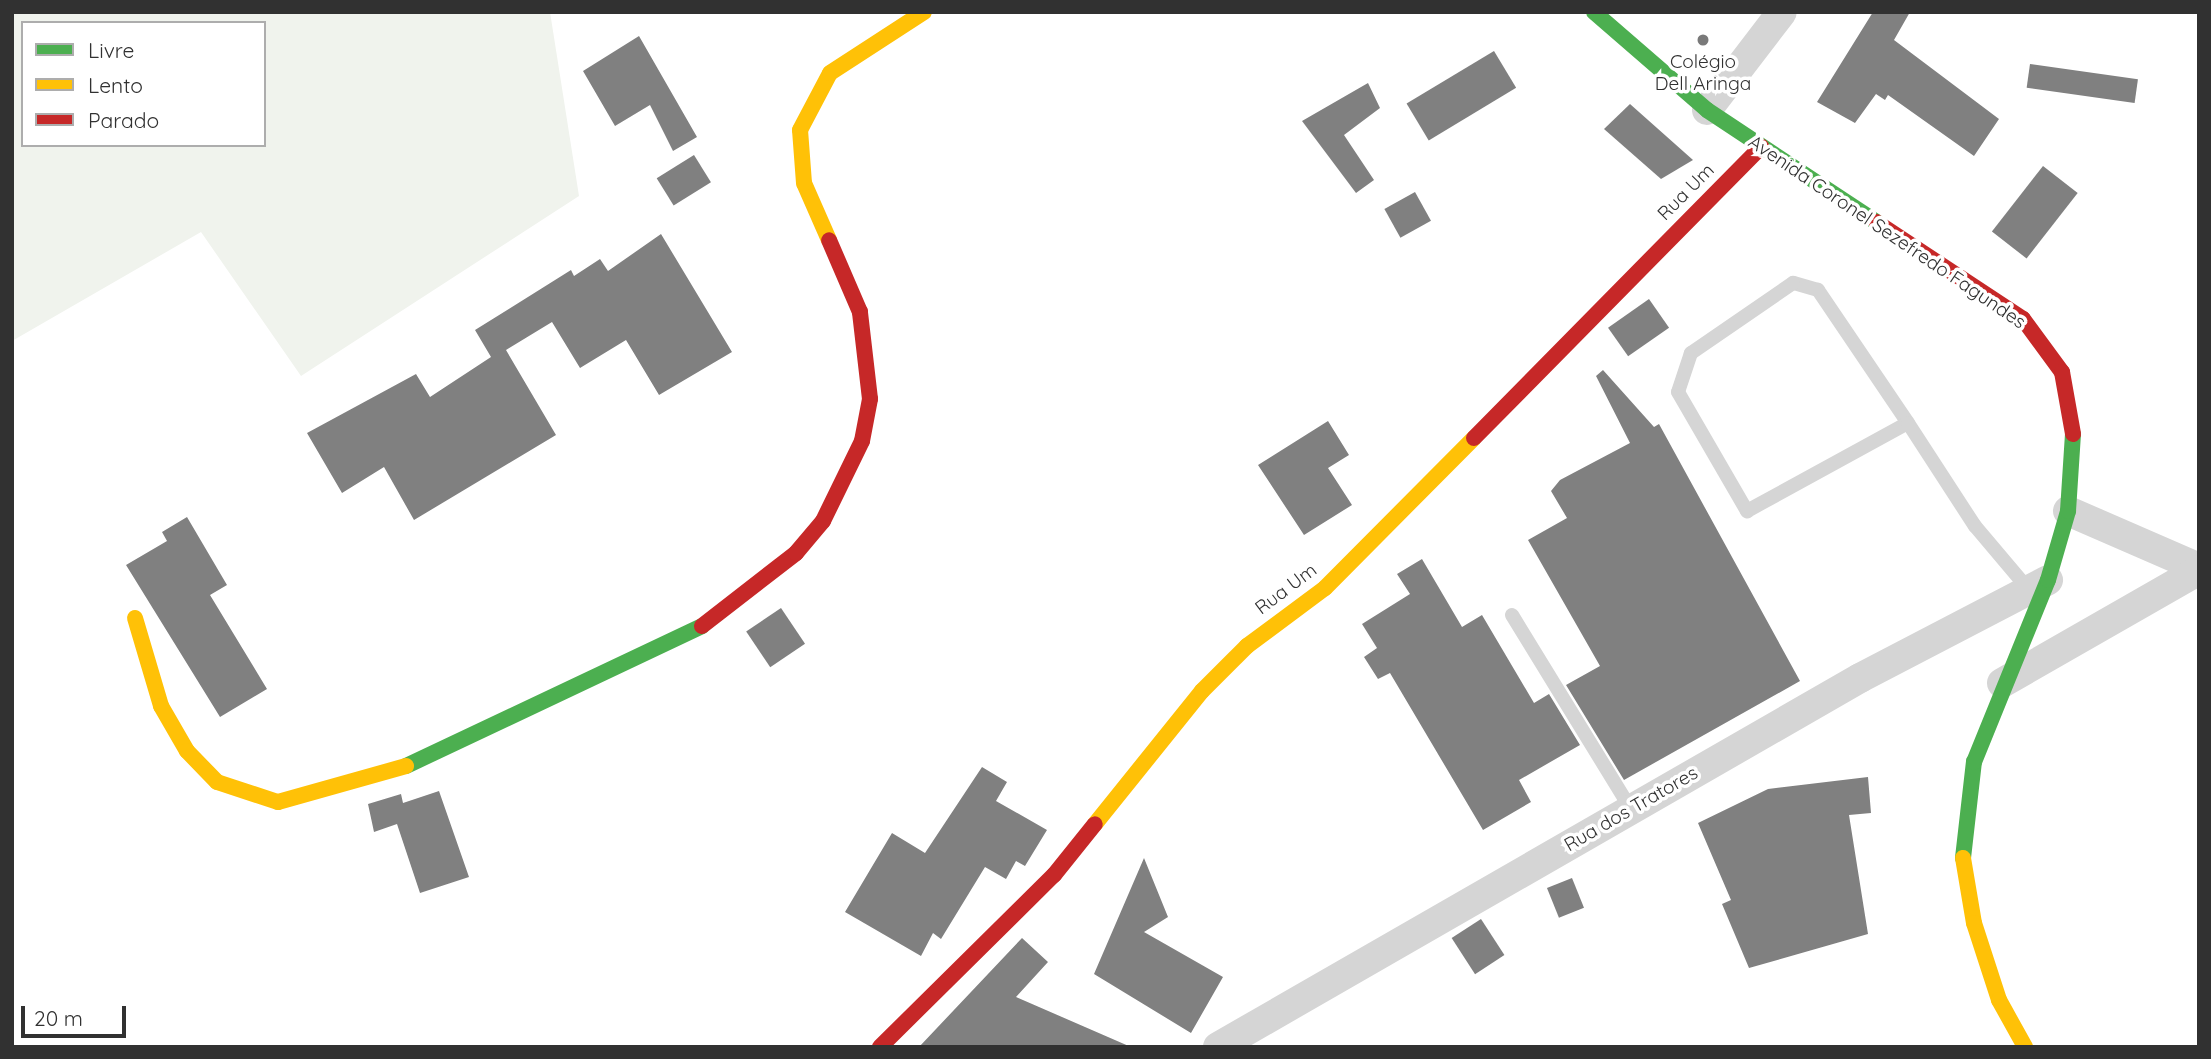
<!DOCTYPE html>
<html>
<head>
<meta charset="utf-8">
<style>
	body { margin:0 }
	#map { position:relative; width:2211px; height:1059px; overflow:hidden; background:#fff; font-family:Quicksand,sans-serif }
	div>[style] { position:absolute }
	.green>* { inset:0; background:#f0f3ed }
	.building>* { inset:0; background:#808080; transform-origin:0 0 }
	.lane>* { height:14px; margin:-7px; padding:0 7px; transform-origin:7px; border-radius:7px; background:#d5d5d5 }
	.street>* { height:30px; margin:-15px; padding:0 15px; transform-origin:15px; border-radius:15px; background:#d5d5d5 }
	.fast>* { height:16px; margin:-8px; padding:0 8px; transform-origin:8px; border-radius:8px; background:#4caf50 }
	.slow>* { height:16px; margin:-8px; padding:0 8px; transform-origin:8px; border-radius:8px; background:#ffc107 }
	.jam>* { height:16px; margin:-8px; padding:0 8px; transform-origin:8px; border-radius:8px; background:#c62828 }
	.dots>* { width:19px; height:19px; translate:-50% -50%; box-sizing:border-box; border:4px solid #fff; border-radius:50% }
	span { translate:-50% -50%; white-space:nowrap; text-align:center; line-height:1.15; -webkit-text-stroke:7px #fff; paint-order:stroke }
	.poi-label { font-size:19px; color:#313131 }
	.street-label { font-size:19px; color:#313131 }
	.frame { position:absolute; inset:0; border:14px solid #313131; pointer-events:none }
	.legend { position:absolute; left:21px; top:21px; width:245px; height:126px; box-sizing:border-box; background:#fff; border:2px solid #adadad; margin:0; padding:9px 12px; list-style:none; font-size:21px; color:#313131 }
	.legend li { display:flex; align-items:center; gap:14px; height:35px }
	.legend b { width:35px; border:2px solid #adadad }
	.scale { position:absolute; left:21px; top:1006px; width:105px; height:32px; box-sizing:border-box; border:4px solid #313131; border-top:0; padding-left:9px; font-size:21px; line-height:24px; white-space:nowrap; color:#313131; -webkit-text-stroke:5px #fff; paint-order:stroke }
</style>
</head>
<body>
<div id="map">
	<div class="green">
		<div style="clip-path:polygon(evenodd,12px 12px,550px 12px,579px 196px,301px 376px,201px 232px,12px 341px,12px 12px,23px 23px,264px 23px,264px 145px,23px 145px,23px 23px)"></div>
	</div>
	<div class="building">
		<div style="clip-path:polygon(1873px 12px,1910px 12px,1894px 40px,1999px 119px,1974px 156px,1888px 95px,1885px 100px,1876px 94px,1855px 123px,1817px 102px)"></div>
		<div style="clip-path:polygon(639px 36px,697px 137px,673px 151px,650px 105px,615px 126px,583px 71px)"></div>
		<div style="left:1494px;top:51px;width:43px;height:102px;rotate:59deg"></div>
		<div style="left:2030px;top:64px;width:109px;height:24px;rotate:8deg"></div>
		<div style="clip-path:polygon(1368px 83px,1380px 108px,1344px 135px,1374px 180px,1356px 193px,1302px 121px)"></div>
		<div style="clip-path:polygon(1630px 104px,1693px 160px,1661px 179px,1604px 129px)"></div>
		<div style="left:694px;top:155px;width:32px;height:44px;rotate:58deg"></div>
		<div style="left:2043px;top:166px;width:44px;height:83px;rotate:38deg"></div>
		<div style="left:1415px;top:192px;width:33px;height:35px;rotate:61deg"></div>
		<div style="clip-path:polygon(661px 234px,732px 352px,659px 395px,626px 340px,580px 368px,552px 322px,506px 350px,556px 435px,414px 520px,384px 467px,342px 493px,307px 433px,416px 374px,430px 397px,491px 357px,475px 330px,571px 270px,574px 276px,600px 259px,608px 271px)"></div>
		<div style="left:1649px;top:299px;width:35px;height:50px;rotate:55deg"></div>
		<div style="clip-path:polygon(1603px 370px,1654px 427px,1659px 424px,1800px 681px,1624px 780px,1566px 685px,1600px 666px,1528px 540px,1567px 518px,1551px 491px,1560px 480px,1630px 443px,1596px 376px)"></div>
		<div style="clip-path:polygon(1328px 421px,1349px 455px,1328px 468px,1352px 505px,1304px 535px,1258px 465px)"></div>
		<div style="clip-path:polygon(187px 517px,227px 585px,210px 595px,267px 689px,220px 717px,126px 565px,167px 541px,162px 532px)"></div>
		<div style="clip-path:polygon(1422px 559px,1462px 627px,1482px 615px,1534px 703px,1549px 694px,1580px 745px,1519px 780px,1531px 802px,1483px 830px,1390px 673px,1378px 679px,1364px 657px,1377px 648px,1362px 624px,1410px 594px,1397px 574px)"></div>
		<div style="left:781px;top:608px;width:43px;height:42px;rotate:56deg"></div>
		<div style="clip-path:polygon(982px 767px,1007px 782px,996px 801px,1047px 830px,1025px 866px,1016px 861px,1006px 879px,985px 867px,941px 939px,933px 933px,921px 956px,845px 912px,892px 833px,925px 853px)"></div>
		<div style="clip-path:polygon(1868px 777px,1871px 813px,1849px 815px,1868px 934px,1749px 968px,1722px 904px,1731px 900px,1698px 823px,1768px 789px)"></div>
		<div style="clip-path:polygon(439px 791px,469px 877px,420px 893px,397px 824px,374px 832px,368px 804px,401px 794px,403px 803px)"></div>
		<div style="clip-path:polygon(1144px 858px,1168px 917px,1144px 932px,1223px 977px,1191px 1033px,1094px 974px)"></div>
		<div style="left:1572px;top:878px;width:32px;height:27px;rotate:68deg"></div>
		<div style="left:1481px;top:919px;width:43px;height:35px;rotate:57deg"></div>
		<div style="clip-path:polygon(1022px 938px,1048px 962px,1016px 997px,1131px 1047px,919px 1047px)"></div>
	</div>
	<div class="lane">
		<div style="left:1908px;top:423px;width:161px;rotate:-124.1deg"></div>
		<div style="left:1818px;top:290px;width:26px;rotate:-164deg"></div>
		<div style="left:1793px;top:283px;width:124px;rotate:145.5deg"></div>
		<div style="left:1691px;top:353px;width:41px;rotate:108.4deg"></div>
		<div style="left:1678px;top:392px;width:138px;rotate:59.9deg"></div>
		<div style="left:1747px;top:511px;width:183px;rotate:-28.7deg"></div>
		<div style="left:1908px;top:423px;width:123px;rotate:57deg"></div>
		<div style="left:1975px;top:526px;width:84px;rotate:49.8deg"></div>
		<div style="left:1512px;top:615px;width:228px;rotate:58.5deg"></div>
	</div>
	<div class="street">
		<div style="left:1707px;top:110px;width:123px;rotate:-52.6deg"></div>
		<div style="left:2068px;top:511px;width:143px;rotate:23.5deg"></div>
		<div style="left:2002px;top:683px;width:227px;rotate:-29.8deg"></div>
		<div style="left:1218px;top:1047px;width:740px;rotate:-29.89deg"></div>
		<div style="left:1860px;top:678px;width:212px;rotate:-27.5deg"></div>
	</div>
	<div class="fast">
		<div style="left:1594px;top:12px;width:150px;rotate:40.9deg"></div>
		<div style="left:1707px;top:110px;width:203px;rotate:33.5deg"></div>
		<div style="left:406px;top:766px;width:327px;rotate:-25.3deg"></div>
		<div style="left:1963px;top:858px;width:97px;rotate:-83.5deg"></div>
		<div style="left:1974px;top:762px;width:196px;rotate:-67.9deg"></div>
		<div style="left:2048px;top:580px;width:72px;rotate:-73.8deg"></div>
		<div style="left:2068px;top:511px;width:77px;rotate:-86.3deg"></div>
	</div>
	<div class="slow">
		<div style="left:829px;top:240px;width:62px;rotate:-113.7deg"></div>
		<div style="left:804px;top:183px;width:53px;rotate:-94.3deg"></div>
		<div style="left:800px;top:130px;width:64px;rotate:-62.2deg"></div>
		<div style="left:830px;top:73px;width:112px;rotate:-33deg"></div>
		<div style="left:135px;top:618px;width:92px;rotate:73.5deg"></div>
		<div style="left:161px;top:706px;width:52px;rotate:60deg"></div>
		<div style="left:187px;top:751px;width:43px;rotate:45.9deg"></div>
		<div style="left:217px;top:782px;width:64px;rotate:18.2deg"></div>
		<div style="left:278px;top:802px;width:133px;rotate:-15.7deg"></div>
		<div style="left:1095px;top:824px;width:171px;rotate:-51.2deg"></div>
		<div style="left:1202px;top:691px;width:64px;rotate:-45deg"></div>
		<div style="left:1247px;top:646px;width:97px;rotate:-36.6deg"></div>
		<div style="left:1325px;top:588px;width:211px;rotate:-45.2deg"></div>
		<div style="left:1963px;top:858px;width:66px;rotate:80.4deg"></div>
		<div style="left:1974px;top:923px;width:81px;rotate:72deg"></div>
		<div style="left:1999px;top:1000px;width:54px;rotate:61deg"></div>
	</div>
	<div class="jam">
		<div style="left:1876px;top:222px;width:176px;rotate:33.4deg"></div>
		<div style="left:2023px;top:319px;width:66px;rotate:53.7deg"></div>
		<div style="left:2062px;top:372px;width:63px;rotate:79.9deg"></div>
		<div style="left:1474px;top:438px;width:409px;rotate:-45.4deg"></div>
		<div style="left:702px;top:626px;width:119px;rotate:-37.8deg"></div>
		<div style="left:796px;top:553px;width:42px;rotate:-49.8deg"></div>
		<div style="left:823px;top:521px;width:89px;rotate:-64deg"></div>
		<div style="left:862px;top:441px;width:43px;rotate:-79.2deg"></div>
		<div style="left:870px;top:399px;width:88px;rotate:-96.6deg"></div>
		<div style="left:860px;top:312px;width:78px;rotate:-113.3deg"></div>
		<div style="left:880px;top:1047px;width:245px;rotate:-44.7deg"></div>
		<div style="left:1054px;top:875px;width:65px;rotate:-51.2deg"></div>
	</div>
	<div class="dots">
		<div style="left:1703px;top:40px;background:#797979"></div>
	</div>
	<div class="poi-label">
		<span style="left:1703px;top:73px">Colégio<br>Dell Aringa</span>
	</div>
	<div class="street-label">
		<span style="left:1686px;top:192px;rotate:-45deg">Rua Um</span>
		<span style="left:1887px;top:232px;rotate:34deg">Avenida Coronel Sezefredo Fagundes</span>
		<span style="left:1286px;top:589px;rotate:-37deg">Rua Um</span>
		<span style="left:1631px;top:809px;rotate:-30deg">Rua dos Tratores</span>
	</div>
	<div class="frame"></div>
	<ul class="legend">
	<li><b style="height:9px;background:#4caf50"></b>Livre</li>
	<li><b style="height:9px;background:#ffc107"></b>Lento</li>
	<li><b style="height:9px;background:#c62828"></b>Parado</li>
	</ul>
	<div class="scale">20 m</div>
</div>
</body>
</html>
